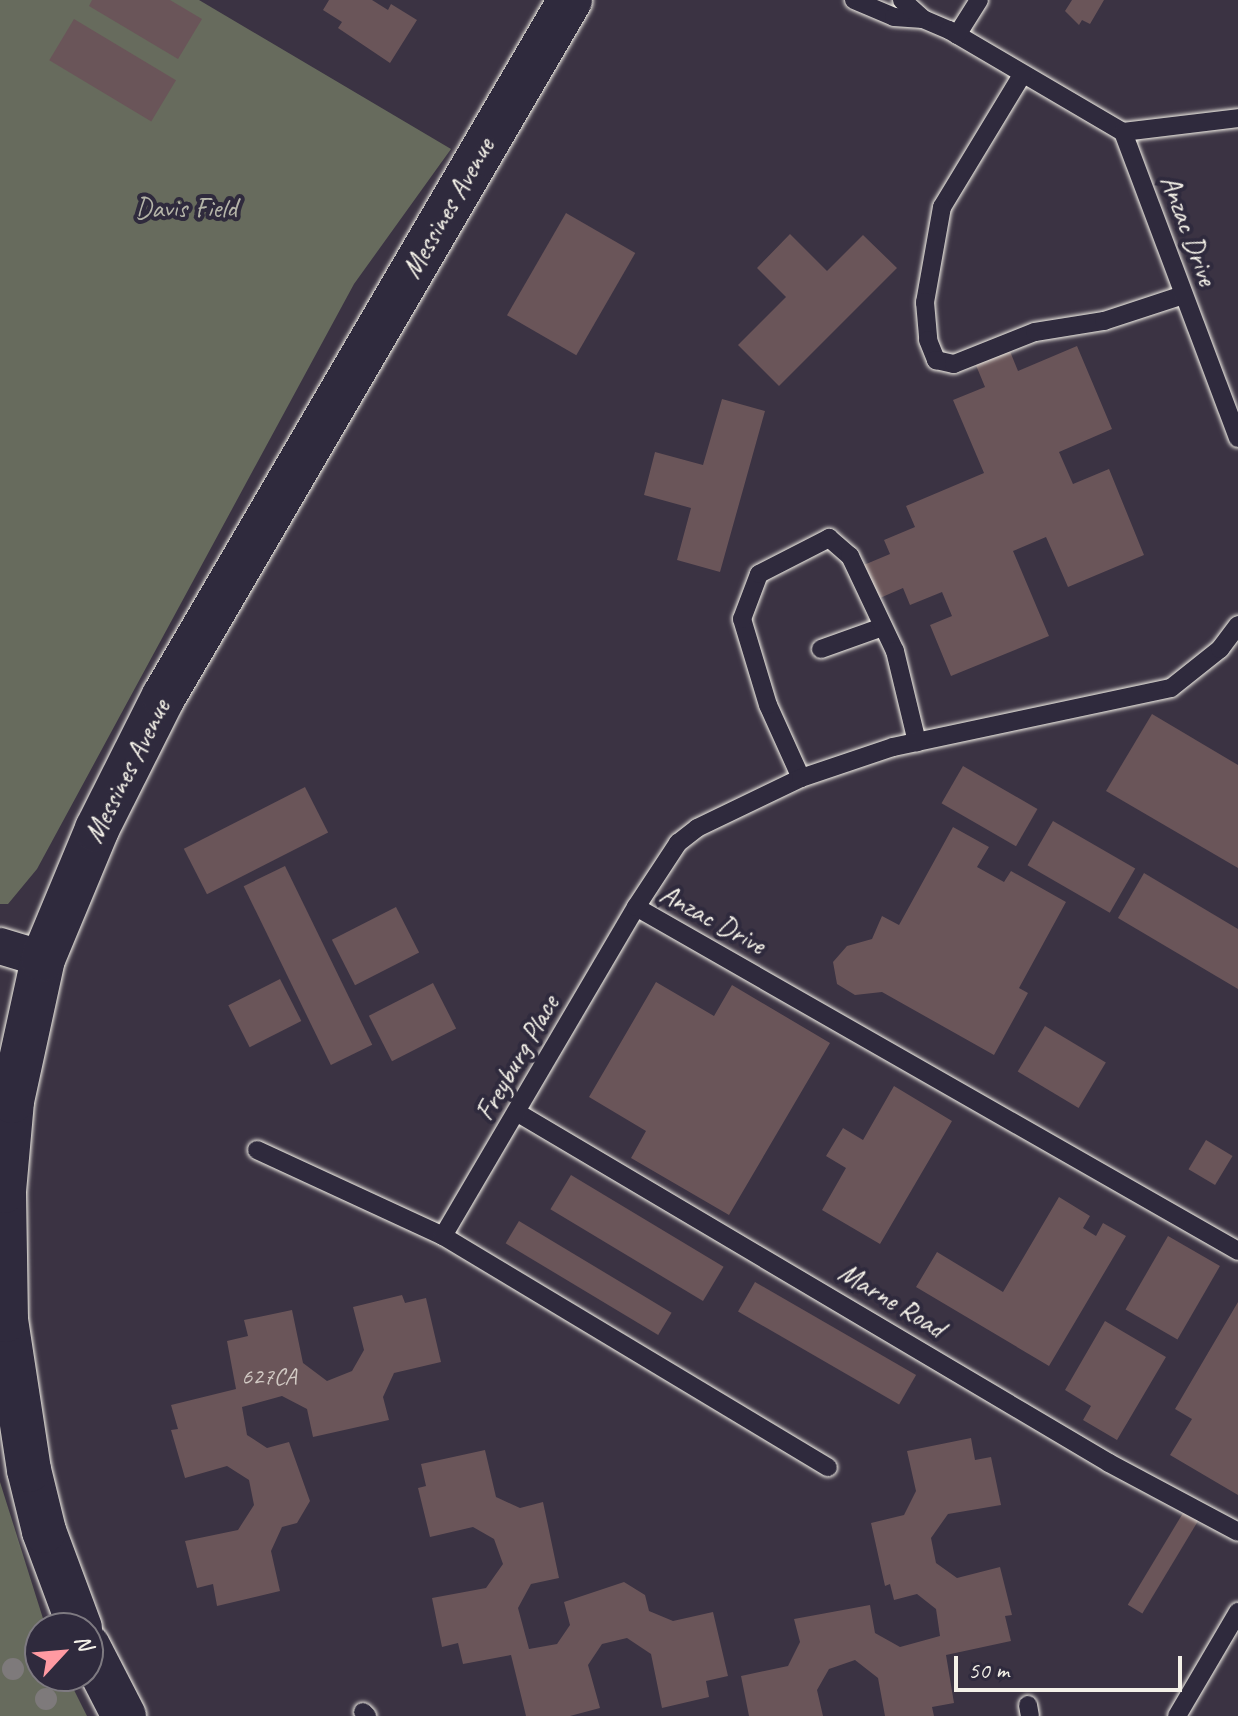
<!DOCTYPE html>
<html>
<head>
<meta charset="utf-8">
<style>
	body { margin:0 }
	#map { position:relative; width:1238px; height:1716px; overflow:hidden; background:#3b3343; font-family:Caveat,sans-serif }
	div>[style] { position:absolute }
	.green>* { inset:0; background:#676b5d }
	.building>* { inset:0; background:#6a5559; transform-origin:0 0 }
	.roads { filter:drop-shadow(0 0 2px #f4f1e8) drop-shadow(0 0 2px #f4f1e8) }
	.lane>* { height:18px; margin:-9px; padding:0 9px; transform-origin:9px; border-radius:9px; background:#2f2a3d }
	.street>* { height:36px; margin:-18px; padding:0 18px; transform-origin:18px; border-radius:18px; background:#2f2a3d }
	.secondary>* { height:44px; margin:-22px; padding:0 22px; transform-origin:22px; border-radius:22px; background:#2f2a3d }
	.trees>* { width:22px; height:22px; margin:-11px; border-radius:50%; background:#7e7a7b }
	span { translate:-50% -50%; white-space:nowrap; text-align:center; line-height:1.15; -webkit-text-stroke:8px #2f2a3d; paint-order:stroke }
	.number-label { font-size:24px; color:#d2cac4 }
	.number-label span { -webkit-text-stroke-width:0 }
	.park-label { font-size:28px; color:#b5b5a9 }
	.street-label { font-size:28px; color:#f4f1e8 }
	.north { position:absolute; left:24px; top:1612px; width:80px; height:80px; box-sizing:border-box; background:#2f2a3d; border:2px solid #7e7a81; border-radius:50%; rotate:64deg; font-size:22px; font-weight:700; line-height:32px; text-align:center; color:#f4f1e8 }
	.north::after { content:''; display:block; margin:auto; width:28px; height:36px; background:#ff9aa2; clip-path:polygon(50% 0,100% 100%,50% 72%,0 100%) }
	.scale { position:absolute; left:954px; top:1656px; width:228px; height:36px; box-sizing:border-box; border:4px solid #f4f1e8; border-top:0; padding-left:10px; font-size:24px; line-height:28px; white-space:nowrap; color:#f4f1e8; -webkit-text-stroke:6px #2f2a3d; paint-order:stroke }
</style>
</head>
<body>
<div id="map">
	<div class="green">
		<div style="clip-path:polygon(0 0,199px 0,451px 149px,354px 284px,37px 869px,8px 904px,0 904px)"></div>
		<div style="clip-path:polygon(0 1482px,46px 1628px,40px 1628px,40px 1676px,67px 1676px,87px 1716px,0 1716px)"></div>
	</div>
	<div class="building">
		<div style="clip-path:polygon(92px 0,170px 0,202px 19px,178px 59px,89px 6px)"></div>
		<div style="clip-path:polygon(329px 0,372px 0,388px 10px,391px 4px,417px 20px,390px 63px,338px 28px,342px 22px,323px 10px)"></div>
		<div style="clip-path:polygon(1072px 0,1104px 0,1090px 24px,1082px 20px,1079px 25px,1065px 11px)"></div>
		<div style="left:74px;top:19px;width:119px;height:48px;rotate:31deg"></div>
		<div style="left:566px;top:213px;width:80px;height:118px;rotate:30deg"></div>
		<div style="clip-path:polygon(790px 234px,827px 271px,863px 235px,897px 268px,779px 386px,738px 345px,786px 297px,757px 268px)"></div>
		<div style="clip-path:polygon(1007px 344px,1018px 371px,1077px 346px,1112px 429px,1059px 452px,1073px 484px,1109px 469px,1144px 555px,1068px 587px,1046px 537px,1013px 551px,1049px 636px,951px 676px,930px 625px,952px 616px,942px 592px,910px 605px,903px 588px,873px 601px,859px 567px,890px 554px,884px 540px,915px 527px,906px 506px,984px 473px,953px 400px,985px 387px,973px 358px)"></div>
		<div style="clip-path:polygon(722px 399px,765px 411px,720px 572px,677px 560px,691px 508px,644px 495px,655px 452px,703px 465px)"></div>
		<div style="clip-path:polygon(1152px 714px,1238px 765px,1238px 868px,1106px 791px)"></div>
		<div style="left:963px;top:766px;width:86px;height:43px;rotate:30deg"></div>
		<div style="left:305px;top:787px;width:51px;height:136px;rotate:63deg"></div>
		<div style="left:1053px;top:821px;width:95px;height:51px;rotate:30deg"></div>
		<div style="clip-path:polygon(953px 827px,989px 847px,977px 867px,1004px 882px,1011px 871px,1066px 902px,1019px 988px,1028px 993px,994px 1055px,882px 992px,855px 995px,837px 984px,833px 962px,847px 946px,872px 939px,882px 916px,899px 925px)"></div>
		<div style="left:285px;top:866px;width:199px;height:46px;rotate:64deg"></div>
		<div style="clip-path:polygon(1144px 873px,1238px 929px,1238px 989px,1118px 918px)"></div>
		<div style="left:396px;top:907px;width:51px;height:72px;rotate:63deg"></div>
		<div style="left:280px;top:979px;width:47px;height:58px;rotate:63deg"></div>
		<div style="clip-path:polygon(656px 982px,714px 1016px,732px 985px,830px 1043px,729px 1215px,631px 1158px,646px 1131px,589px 1097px)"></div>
		<div style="left:433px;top:983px;width:51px;height:72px;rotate:63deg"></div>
		<div style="left:1045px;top:1026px;width:71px;height:53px;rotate:31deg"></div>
		<div style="clip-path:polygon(894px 1086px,952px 1121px,880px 1244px,822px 1210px,846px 1168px,826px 1156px,843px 1128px,863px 1140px)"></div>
		<div style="left:1206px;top:1140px;width:31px;height:34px;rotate:31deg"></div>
		<div style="left:571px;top:1175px;width:178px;height:40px;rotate:31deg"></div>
		<div style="clip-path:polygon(1059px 1197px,1090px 1216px,1083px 1228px,1096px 1236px,1103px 1223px,1126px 1236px,1049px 1366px,916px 1287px,937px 1252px,1003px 1292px)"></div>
		<div style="left:519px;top:1221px;width:178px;height:26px;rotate:31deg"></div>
		<div style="left:1168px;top:1236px;width:60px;height:85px;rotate:30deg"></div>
		<div style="left:755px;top:1282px;width:186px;height:34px;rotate:30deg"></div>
		<div style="clip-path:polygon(402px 1295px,405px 1303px,426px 1298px,441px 1362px,394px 1373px,383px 1397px,389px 1420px,313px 1437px,307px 1409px,282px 1396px,242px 1407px,247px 1435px,267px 1448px,289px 1442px,310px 1501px,297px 1523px,282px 1527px,271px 1551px,280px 1591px,217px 1606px,213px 1584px,197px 1588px,185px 1541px,238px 1530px,254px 1505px,249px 1480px,227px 1466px,185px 1478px,171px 1430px,178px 1429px,171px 1405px,236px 1389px,227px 1341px,248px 1336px,244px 1320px,292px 1310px,303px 1363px,327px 1381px,352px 1371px,364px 1350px,353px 1307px)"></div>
		<div style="clip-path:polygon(1238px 1302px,1238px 1495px,1170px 1455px,1192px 1419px,1175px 1409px)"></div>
		<div style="clip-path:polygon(1105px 1321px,1166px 1357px,1117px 1440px,1083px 1420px,1091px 1406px,1065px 1390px)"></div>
		<div style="clip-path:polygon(971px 1438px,975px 1460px,991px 1457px,1001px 1505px,948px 1514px,931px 1538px,936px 1563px,957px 1578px,1000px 1567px,1012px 1615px,1005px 1616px,1011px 1641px,946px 1655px,954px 1703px,932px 1707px,934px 1716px,885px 1716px,878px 1678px,855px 1660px,829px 1669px,817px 1690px,823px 1716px,749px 1716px,741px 1676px,788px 1666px,800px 1642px,794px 1619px,870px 1605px,875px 1633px,900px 1647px,940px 1636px,936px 1609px,917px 1594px,894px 1600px,890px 1584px,885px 1586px,871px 1523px,904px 1515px,916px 1491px,907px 1451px)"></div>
		<div style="clip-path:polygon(485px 1450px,496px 1497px,520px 1508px,543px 1502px,559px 1578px,531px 1584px,518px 1608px,529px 1649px,557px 1644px,570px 1625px,564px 1602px,624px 1582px,645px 1595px,649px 1611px,673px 1621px,713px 1612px,728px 1676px,706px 1681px,709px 1697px,662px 1708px,651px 1654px,627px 1638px,602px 1644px,588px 1665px,600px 1708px,570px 1716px,526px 1716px,511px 1655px,463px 1664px,458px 1643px,442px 1647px,432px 1598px,486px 1588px,503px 1564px,494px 1539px,473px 1527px,430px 1537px,418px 1488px,426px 1486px,421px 1464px)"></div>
		<div style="left:1186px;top:1508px;width:17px;height:113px;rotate:31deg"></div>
	</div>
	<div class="roads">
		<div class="lane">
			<div style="left:854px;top:0;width:43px;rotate:23deg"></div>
			<div style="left:894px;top:17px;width:29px;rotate:4deg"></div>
			<div style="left:923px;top:19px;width:28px;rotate:23deg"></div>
			<div style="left:949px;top:30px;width:202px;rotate:30.4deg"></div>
			<div style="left:1123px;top:132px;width:116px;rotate:-6.9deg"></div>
			<div style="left:902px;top:0;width:28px;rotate:42deg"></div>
			<div style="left:957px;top:35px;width:41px;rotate:-57.8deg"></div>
			<div style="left:1022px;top:75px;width:154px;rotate:121.2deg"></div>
			<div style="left:942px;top:207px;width:97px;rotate:100.1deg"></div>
			<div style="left:925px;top:302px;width:38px;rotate:85deg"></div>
			<div style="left:928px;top:340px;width:22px;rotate:68deg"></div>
			<div style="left:936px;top:360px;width:18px;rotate:13deg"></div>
			<div style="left:954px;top:364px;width:87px;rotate:-21.6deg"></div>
			<div style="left:1035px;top:332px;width:70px;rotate:-9.1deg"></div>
			<div style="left:1104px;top:321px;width:83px;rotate:-18.2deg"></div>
			<div style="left:1123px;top:132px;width:327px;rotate:69.4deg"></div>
			<div style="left:821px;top:649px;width:63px;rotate:-19.6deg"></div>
			<div style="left:801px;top:778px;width:80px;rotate:-114.3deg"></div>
			<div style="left:768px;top:705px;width:90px;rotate:-106.8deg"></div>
			<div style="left:742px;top:619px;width:48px;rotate:-69.3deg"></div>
			<div style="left:759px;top:574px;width:79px;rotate:-27.2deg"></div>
			<div style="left:829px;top:538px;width:28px;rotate:41deg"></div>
			<div style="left:850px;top:556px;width:105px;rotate:64.7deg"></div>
			<div style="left:895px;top:651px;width:94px;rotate:76.4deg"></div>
			<div style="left:636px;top:907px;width:693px;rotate:29.74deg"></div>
			<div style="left:518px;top:1113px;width:687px;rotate:30.63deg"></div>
			<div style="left:1109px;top:1463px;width:146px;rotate:28.1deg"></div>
			<div style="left:257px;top:1150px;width:205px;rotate:24.8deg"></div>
			<div style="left:443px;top:1236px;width:449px;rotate:31deg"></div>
			<div style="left:443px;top:1236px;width:381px;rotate:-59.6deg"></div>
			<div style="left:636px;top:907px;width:77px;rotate:-56.7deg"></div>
			<div style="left:678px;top:843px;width:24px;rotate:-38deg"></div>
			<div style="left:697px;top:828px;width:115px;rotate:-25.7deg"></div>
			<div style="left:801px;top:778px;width:97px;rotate:-18.6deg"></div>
			<div style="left:893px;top:747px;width:284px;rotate:-12deg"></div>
			<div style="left:1171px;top:688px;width:63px;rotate:-38.5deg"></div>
			<div style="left:1220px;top:649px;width:30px;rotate:-53deg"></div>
			<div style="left:1028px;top:1705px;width:11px;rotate:80deg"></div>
			<div style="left:363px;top:1712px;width:6px;rotate:45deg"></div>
			<div style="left:1177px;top:1716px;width:121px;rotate:-59.6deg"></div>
		</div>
		<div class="street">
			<div style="left:0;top:946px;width:45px;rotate:16.8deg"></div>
		</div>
		<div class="secondary">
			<div style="left:80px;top:1628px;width:103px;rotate:-110.4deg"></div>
			<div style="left:44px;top:1531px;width:63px;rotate:-103.8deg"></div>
			<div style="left:29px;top:1470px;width:152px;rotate:-98.7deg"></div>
			<div style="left:6px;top:1320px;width:129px;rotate:-90.9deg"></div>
			<div style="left:4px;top:1191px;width:90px;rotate:-84.9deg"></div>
			<div style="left:12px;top:1101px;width:145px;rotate:-77.7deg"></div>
			<div style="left:43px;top:959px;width:141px;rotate:-67.4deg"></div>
			<div style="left:97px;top:829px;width:149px;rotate:-63.3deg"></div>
			<div style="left:164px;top:696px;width:806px;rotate:-59.74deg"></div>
			<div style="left:88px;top:1646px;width:79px;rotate:62.8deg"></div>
		</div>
	</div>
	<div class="trees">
		<div style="left:13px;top:1669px"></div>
		<div style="left:46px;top:1699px"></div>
	</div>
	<div class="number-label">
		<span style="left:269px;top:1377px">627CA</span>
	</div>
	<div class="park-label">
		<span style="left:186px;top:208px">Davis Field</span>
	</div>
	<div class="street-label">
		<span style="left:448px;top:208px;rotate:-60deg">Messines Avenue</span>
		<span style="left:1189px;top:230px;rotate:70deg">Anzac Drive</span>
		<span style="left:127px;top:771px;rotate:-63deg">Messines Avenue</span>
		<span style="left:713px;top:919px;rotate:29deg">Anzac Drive</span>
		<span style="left:517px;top:1058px;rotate:-60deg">Freyburg Place</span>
		<span style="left:892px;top:1300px;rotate:31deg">Marne Road</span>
	</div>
	<div class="north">N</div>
	<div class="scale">50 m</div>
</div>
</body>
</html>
